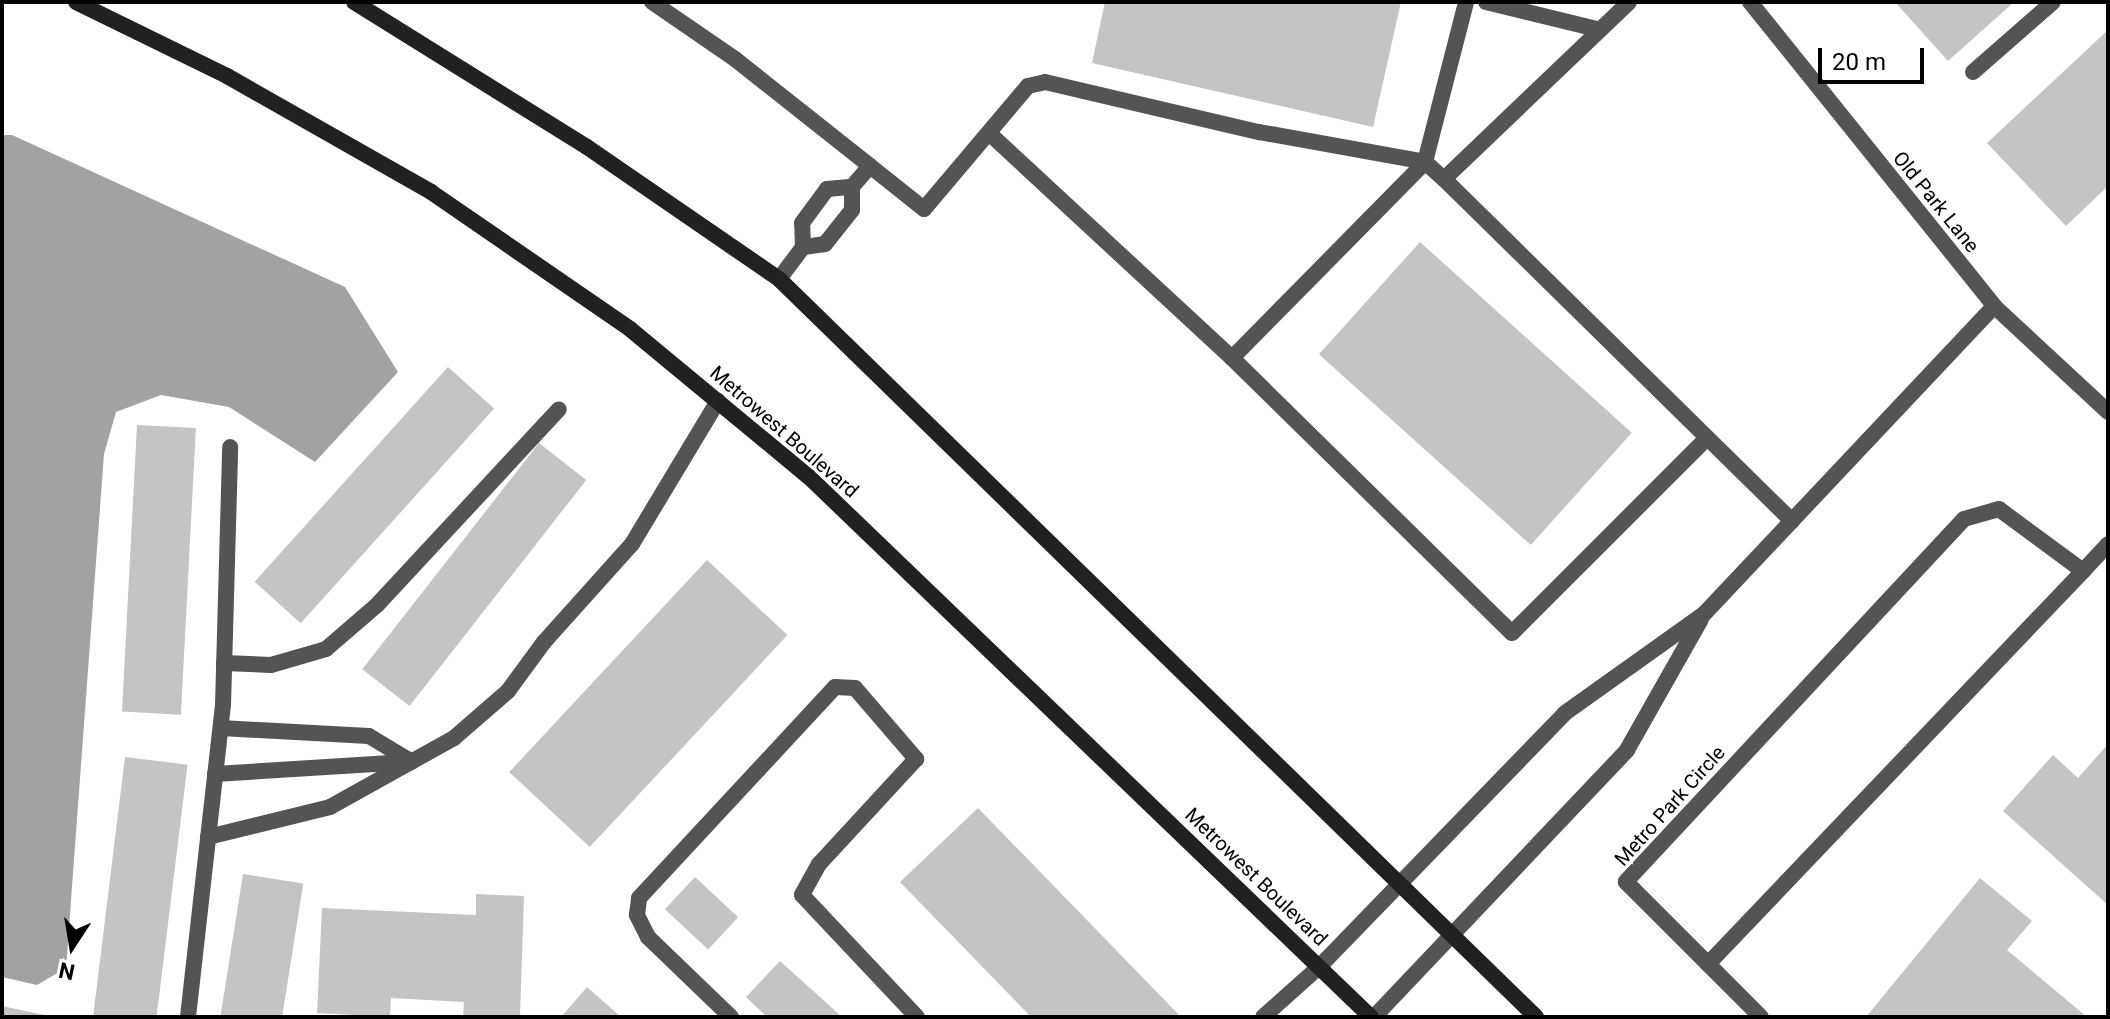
<!DOCTYPE html>
<html>
<head>
<meta charset="utf-8">
<style>
	body { margin:0 }
	#map { position:relative; width:2110px; height:1019px; overflow:hidden; background:#fff; font-family:Roboto,sans-serif }
	div>[style] { position:absolute }
	.water>* { inset:0; background:#a2a2a2 }
	.building>* { inset:0; background:#c4c4c4; transform-origin:0 0 }
	.lane>* { height:16px; margin:-8px; padding:0 8px; transform-origin:8px; border-radius:8px; background:#545454 }
	.street>* { height:16px; margin:-8px; padding:0 8px; transform-origin:8px; border-radius:8px; background:#545454 }
	.secondary>* { height:16px; margin:-8px; padding:0 8px; transform-origin:8px; border-radius:8px; background:#212121 }
	span { translate:-50% -50%; white-space:nowrap; text-align:center; line-height:1.15; -webkit-text-stroke:6px #fff; paint-order:stroke }
	.street-label { font-size:20px; color:#000 }
	.frame { position:absolute; inset:0; border:4px solid #000; pointer-events:none }
	.north { position:absolute; left:32px; top:907px; width:80px; height:80px; -webkit-text-stroke:6px #fff; paint-order:stroke; rotate:192deg; font-size:22px; font-weight:700; line-height:32px; text-align:center; color:#000 }
	.north::after { content:''; display:block; margin:auto; width:28px; height:36px; background:#000; clip-path:polygon(50% 0,100% 100%,50% 72%,0 100%) }
	.scale { position:absolute; left:1818px; top:48px; width:106px; height:36px; box-sizing:border-box; border:4px solid #000; border-top:0; padding-left:10px; font-size:24px; line-height:28px; white-space:nowrap; color:#000; -webkit-text-stroke:6px #fff; paint-order:stroke }
</style>
</head>
<body>
<div id="map">
	<div class="water">
		<div style="clip-path:polygon(2px 135px,12px 135px,345px 287px,398px 372px,315px 462px,229px 407px,161px 395px,116px 412px,104px 454px,66px 968px,37px 985px,2px 977px)"></div>
	</div>
	<div class="building">
		<div style="clip-path:polygon(1105px 2px,1401px 2px,1373px 127px,1092px 63px)"></div>
		<div style="clip-path:polygon(1895px 2px,2014px 2px,1948px 61px)"></div>
		<div style="clip-path:polygon(2108px 30px,2108px 186px,2066px 226px,1987px 143px)"></div>
		<div style="left:1420px;top:242px;width:285px;height:151px;rotate:42deg"></div>
		<div style="left:448px;top:367px;width:62px;height:289px;rotate:42deg"></div>
		<div style="left:137px;top:425px;width:59px;height:287px;rotate:3deg"></div>
		<div style="left:539px;top:443px;width:60px;height:287px;rotate:38deg"></div>
		<div style="left:707px;top:560px;width:110px;height:290px;rotate:43deg"></div>
		<div style="clip-path:polygon(2108px 744px,2108px 905px,2003px 811px,2053px 755px,2078px 778px)"></div>
		<div style="left:125px;top:757px;width:63px;height:262px;rotate:7deg"></div>
		<div style="clip-path:polygon(978px 808px,1181px 1017px,1031px 1017px,900px 882px)"></div>
		<div style="left:243px;top:874px;width:61px;height:145px;rotate:9deg"></div>
		<div style="left:695px;top:877px;width:59px;height:44px;rotate:43deg"></div>
		<div style="clip-path:polygon(1980px 878px,2032px 921px,2007px 950px,2087px 1017px,1866px 1017px)"></div>
		<div style="clip-path:polygon(476px 894px,524px 896px,520px 1017px,463px 1017px,464px 1002px,391px 998px,390px 1017px,317px 1013px,322px 908px,476px 915px)"></div>
		<div style="clip-path:polygon(780px 961px,842px 1017px,767px 1017px,746px 997px)"></div>
		<div style="clip-path:polygon(587px 987px,621px 1017px,561px 1017px)"></div>
		<div style="clip-path:polygon(2px 1006px,49px 1016px,49px 1017px,2px 1017px)"></div>
	</div>
	<div class="lane">
		<div style="left:652px;top:2px;width:101px;rotate:34.5deg"></div>
		<div style="left:735px;top:59px;width:172px;rotate:38.4deg"></div>
		<div style="left:870px;top:166px;width:28px;rotate:131deg"></div>
		<div style="left:852px;top:187px;width:23px;rotate:90deg"></div>
		<div style="left:852px;top:210px;width:43px;rotate:128.5deg"></div>
		<div style="left:825px;top:244px;width:22px;rotate:172deg"></div>
		<div style="left:1486px;top:2px;width:114px;rotate:13.7deg"></div>
		<div style="left:1973px;top:72px;width:106px;rotate:-41.2deg"></div>
		<div style="left:990px;top:134px;width:330px;rotate:42.8deg"></div>
		<div style="left:1232px;top:358px;width:392px;rotate:44.5deg"></div>
		<div style="left:1512px;top:633px;width:274px;rotate:-45deg"></div>
		<div style="left:870px;top:166px;width:69px;rotate:38.5deg"></div>
		<div style="left:924px;top:209px;width:161px;rotate:-49.8deg"></div>
		<div style="left:1028px;top:86px;width:17px;rotate:-13deg"></div>
		<div style="left:1045px;top:82px;width:220px;rotate:13.2deg"></div>
		<div style="left:1259px;top:132px;width:169px;rotate:10.2deg"></div>
		<div style="left:1425px;top:162px;width:165px;rotate:-75.6deg"></div>
		<div style="left:1444px;top:179px;width:488px;rotate:44.5deg"></div>
		<div style="left:779px;top:279px;width:40px;rotate:-53deg"></div>
		<div style="left:803px;top:247px;width:24px;rotate:-92deg"></div>
		<div style="left:802px;top:223px;width:42px;rotate:-53.7deg"></div>
		<div style="left:827px;top:189px;width:25px;rotate:-5deg"></div>
		<div style="left:1232px;top:358px;width:275px;rotate:-45.4deg"></div>
		<div style="left:1425px;top:162px;width:25px;rotate:42deg"></div>
		<div style="left:1444px;top:179px;width:256px;rotate:-43.7deg"></div>
		<div style="left:2083px;top:571px;width:104px;rotate:-143.6deg"></div>
		<div style="left:1999px;top:509px;width:36px;rotate:164deg"></div>
		<div style="left:1964px;top:519px;width:496px;rotate:133deg"></div>
		<div style="left:1626px;top:882px;width:116px;rotate:45deg"></div>
		<div style="left:1708px;top:964px;width:543px;rotate:-46.34deg"></div>
		<div style="left:2083px;top:571px;width:37px;rotate:-47deg"></div>
		<div style="left:1708px;top:964px;width:75px;rotate:45deg"></div>
	</div>
	<div class="street">
		<div style="left:1750px;top:2px;width:390px;rotate:51.2deg"></div>
		<div style="left:1994px;top:306px;width:156px;rotate:42.9deg"></div>
		<div style="left:224px;top:663px;width:47px;rotate:2.4deg"></div>
		<div style="left:271px;top:665px;width:57px;rotate:-16.2deg"></div>
		<div style="left:326px;top:649px;width:67px;rotate:-40.8deg"></div>
		<div style="left:377px;top:605px;width:267px;rotate:-47.1deg"></div>
		<div style="left:221px;top:728px;width:148px;rotate:3.1deg"></div>
		<div style="left:369px;top:736px;width:50px;rotate:31.2deg"></div>
		<div style="left:215px;top:774px;width:192px;rotate:-3.6deg"></div>
		<div style="left:208px;top:837px;width:126px;rotate:-13.8deg"></div>
		<div style="left:330px;top:807px;width:142px;rotate:-29.1deg"></div>
		<div style="left:454px;top:738px;width:72px;rotate:-41deg"></div>
		<div style="left:508px;top:691px;width:61px;rotate:-53.7deg"></div>
		<div style="left:544px;top:642px;width:132px;rotate:-48.1deg"></div>
		<div style="left:632px;top:544px;width:167px;rotate:-59deg"></div>
		<div style="left:188px;top:1017px;width:314px;rotate:-83.6deg"></div>
		<div style="left:223px;top:705px;width:258px;rotate:-88.4deg"></div>
		<div style="left:731px;top:1017px;width:115px;rotate:-136.1deg"></div>
		<div style="left:648px;top:937px;width:25px;rotate:-117deg"></div>
		<div style="left:637px;top:915px;width:17px;rotate:-83deg"></div>
		<div style="left:639px;top:898px;width:288px;rotate:-47.1deg"></div>
		<div style="left:835px;top:687px;width:20px;rotate:3deg"></div>
		<div style="left:855px;top:688px;width:94px;rotate:49.3deg"></div>
		<div style="left:916px;top:759px;width:143px;rotate:132.7deg"></div>
		<div style="left:819px;top:864px;width:35px;rotate:119deg"></div>
		<div style="left:802px;top:895px;width:168px;rotate:46.7deg"></div>
		<div style="left:1263px;top:1017px;width:76px;rotate:-41.8deg"></div>
		<div style="left:1320px;top:966px;width:352px;rotate:-45.9deg"></div>
		<div style="left:1565px;top:713px;width:171px;rotate:-35.5deg"></div>
		<div style="left:1704px;top:614px;width:423px;rotate:-46.7deg"></div>
		<div style="left:1374px;top:1017px;width:368px;rotate:-46.5deg"></div>
		<div style="left:1627px;top:750px;width:150px;rotate:-60.5deg"></div>
	</div>
	<div class="secondary">
		<div style="left:76px;top:2px;width:168px;rotate:26.1deg"></div>
		<div style="left:227px;top:76px;width:235px;rotate:29.6deg"></div>
		<div style="left:431px;top:192px;width:242px;rotate:34.5deg"></div>
		<div style="left:630px;top:329px;width:231px;rotate:39.6deg"></div>
		<div style="left:808px;top:476px;width:781px;rotate:43.86deg"></div>
		<div style="left:354px;top:2px;width:274px;rotate:31.9deg"></div>
		<div style="left:587px;top:147px;width:233px;rotate:34.5deg"></div>
		<div style="left:779px;top:279px;width:1057px;rotate:44.27deg"></div>
	</div>
	<div class="street-label">
		<span style="left:1936px;top:202px;rotate:51deg">Old Park Lane</span>
		<span style="left:784px;top:432px;rotate:41deg">Metrowest Boulevard</span>
		<span style="left:1670px;top:806px;rotate:-48deg">Metro Park Circle</span>
		<span style="left:1256px;top:877px;rotate:44deg">Metrowest Boulevard</span>
	</div>
	<div class="frame"></div>
	<div class="north">N</div>
	<div class="scale">20 m</div>
</div>
</body>
</html>
